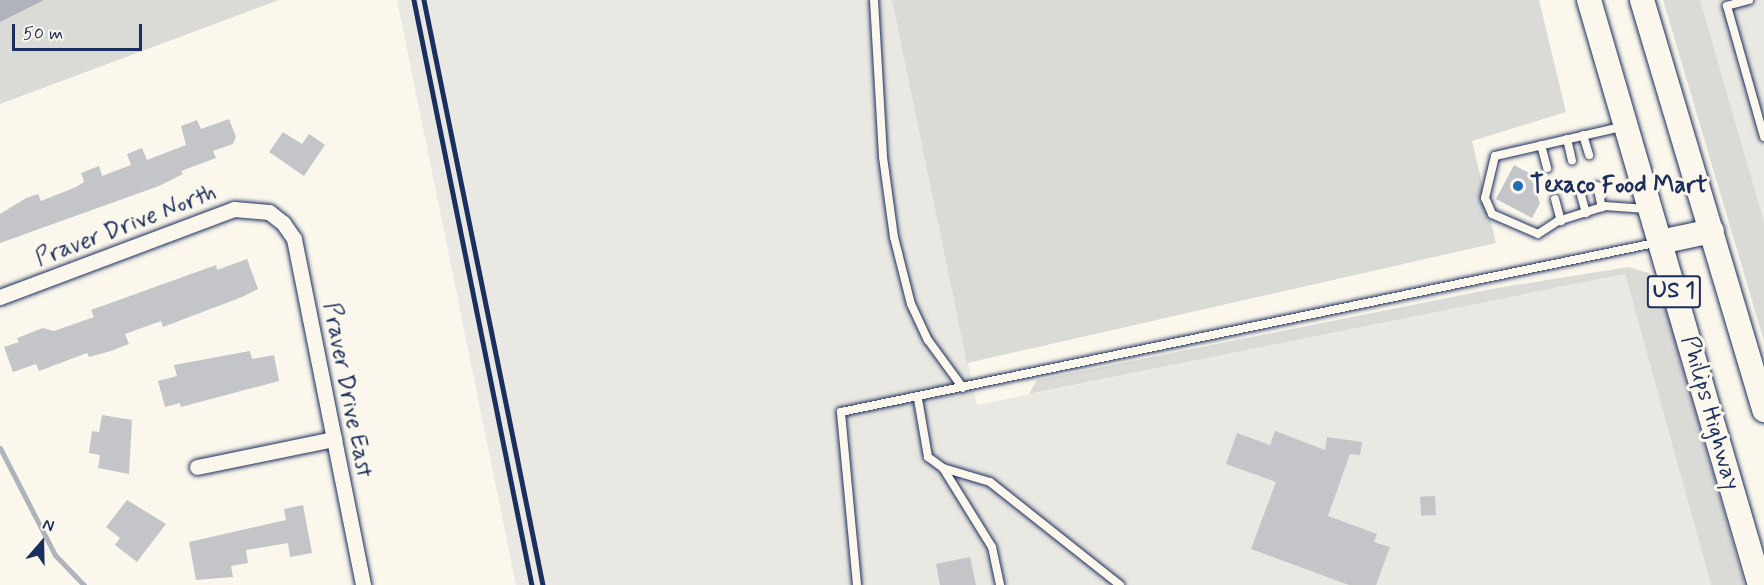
<!DOCTYPE html>
<html>
<head>
<meta charset="utf-8">
<style>
	body { margin:0 }
	#map { position:relative; width:1764px; height:585px; overflow:hidden; background:#fbf7ec; font-family:Mynerve,sans-serif }
	div>[style] { position:absolute }
	.built>* { inset:0; background:#eae8e2 }
	.green>* { inset:0; background:#dadad7 }
	.water>* { inset:0; background:#afb3bb }
	.stream>* { height:5px; margin:-2.5px; padding:0 2.5px; transform-origin:2.5px; border-radius:2.5px; background:#afb3bb }
	.building>* { inset:0; background:#c3c5c9; transform-origin:0 0 }
	.roads { filter:drop-shadow(0 0 2px #1b2f5e) drop-shadow(0 0 2px #1b2f5e) }
	.service>* { height:8px; margin:-4px; padding:0 4px; transform-origin:4px; border-radius:4px; background:#fbf7ec }
	.minor>* { height:15px; margin:-7.5px; padding:0 7.5px; transform-origin:7.5px; border-radius:7.5px; background:#fbf7ec }
	.primary>* { height:24px; margin:-12px; padding:0 12px; transform-origin:12px; border-radius:12px; background:#fbf7ec }
	.rail>* { height:4.5px; margin:-2.25px; padding:0 2.25px; transform-origin:2.25px; border-radius:2.25px; background:#1b2f5e }
	.dots>* { width:16px; height:16px; translate:-50% -50%; box-sizing:border-box; border:3px solid #fbf7ec; border-radius:50% }
	span { translate:-50% -50%; white-space:nowrap; text-align:center; line-height:1.15; -webkit-text-stroke:6px #fbf7ec; paint-order:stroke }
	.shield-label span { padding:2px 4px; background:#fbf7ec; border:2px solid; border-radius:4px; -webkit-text-stroke-width:0 }
	.shield-label { font-size:22px; color:#1b2f5e; font-weight:700 }
	.poi-label { font-size:24px; color:#1b2f5e; font-weight:700 }
	.left { translate:0 -50%; text-align:left }
	.street-label { font-size:24px; color:#1b2f5e }
	.north { position:absolute; left:12px; top:513px; width:60px; height:60px; -webkit-text-stroke:4px #fbf7ec; paint-order:stroke; rotate:20deg; font-size:16px; font-weight:700; line-height:24px; text-align:center; color:#1b2f5e }
	.north::after { content:''; display:block; margin:auto; width:21px; height:27px; background:#1b2f5e; clip-path:polygon(50% 0,100% 100%,50% 72%,0 100%) }
	.scale { position:absolute; left:12px; top:24px; width:130px; height:27px; box-sizing:border-box; border:3px solid #1b2f5e; border-top:0; padding-left:8px; font-size:18px; line-height:21px; white-space:nowrap; color:#1b2f5e; -webkit-text-stroke:4px #fbf7ec; paint-order:stroke }
</style>
</head>
<body>
<div id="map">
	<div class="built">
		<div style="clip-path:polygon(397px 0,892px 0,977px 405px,1625px 274px,1711px 585px,516px 585px)"></div>
		<div style="clip-path:polygon(1700px 0,1764px 0,1764px 221px)"></div>
	</div>
	<div class="green">
		<div style="clip-path:polygon(0 0,279px 0,0 104px)"></div>
		<div style="clip-path:polygon(892px 0,1539px 0,1566px 112px,1472px 141px,1496px 243px,967px 363px)"></div>
		<div style="clip-path:polygon(1663px 0,1700px 0,1764px 221px,1764px 341px)"></div>
		<div style="clip-path:polygon(1628px 267px,1649px 273px,1659px 285px,1745px 585px,1711px 585px,1625px 274px,1029px 394px,1037px 380px,1497px 288px)"></div>
	</div>
	<div class="water">
		<div style="clip-path:polygon(0 0,44px 0,0 22px)"></div>
	</div>
	<div class="stream">
		<div style="left:0;top:448px;width:120px;rotate:62.8deg"></div>
		<div style="left:55px;top:555px;width:42px;rotate:46deg"></div>
	</div>
	<div class="building">
		<div style="clip-path:polygon(229px 119px,236px 137px,233px 144px,213px 151px,216px 158px,181px 171px,183px 174px,159px 186px,0 243px,0 214px,26px 198px,38px 194px,41px 201px,76px 187px,84px 182px,81px 173px,99px 166px,102px 176px,131px 165px,127px 154px,142px 148px,147px 160px,186px 145px,181px 126px,197px 120px,201px 129px)"></div>
		<div style="clip-path:polygon(283px 132px,302px 144px,309px 134px,325px 145px,304px 176px,269px 152px)"></div>
		<div style="clip-path:polygon(1514px 165px,1529px 173px,1540px 203px,1532px 218px,1496px 199px)"></div>
		<div style="clip-path:polygon(247px 259px,258px 289px,242px 297px,163px 327px,161px 321px,125px 334px,129px 344px,111px 351px,89px 357px,87px 353px,39px 371px,36px 364px,13px 372px,4px 347px,19px 342px,17px 338px,43px 328px,54px 331px,94px 317px,91px 310px,216px 265px,217px 270px)"></div>
		<div style="clip-path:polygon(250px 351px,252px 359px,274px 355px,279px 381px,181px 407px,180px 403px,165px 407px,158px 381px,177px 376px,174px 365px)"></div>
		<div style="clip-path:polygon(102px 415px,132px 420px,129px 474px,98px 468px,100px 455px,89px 453px,92px 431px,99px 432px)"></div>
		<div style="clip-path:polygon(1275px 431px,1325px 450px,1327px 437px,1362px 442px,1360px 455px,1350px 454px,1328px 516px,1377px 534px,1374px 542px,1390px 547px,1376px 585px,1349px 585px,1251px 549px,1276px 482px,1226px 464px,1237px 433px,1270px 445px)"></div>
		<div style="left:1435px;top:496px;width:19px;height:15px;rotate:87deg"></div>
		<div style="clip-path:polygon(127px 500px,166px 524px,137px 562px,115px 545px,120px 538px,106px 527px)"></div>
		<div style="clip-path:polygon(303px 505px,312px 553px,290px 557px,288px 543px,246px 550px,248px 563px,231px 566px,233px 577px,196px 580px,189px 542px,286px 520px,284px 509px)"></div>
		<div style="clip-path:polygon(970px 557px,976px 585px,940px 585px,936px 564px)"></div>
	</div>
	<div class="roads">
		<div class="service">
			<div style="left:874px;top:0;width:157px;rotate:86.7deg"></div>
			<div style="left:883px;top:157px;width:81px;rotate:82.2deg"></div>
			<div style="left:894px;top:237px;width:69px;rotate:75.8deg"></div>
			<div style="left:911px;top:304px;width:40px;rotate:65deg"></div>
			<div style="left:928px;top:340px;width:59px;rotate:53.9deg"></div>
			<div style="left:1749px;top:0;width:23px;rotate:165deg"></div>
			<div style="left:1727px;top:6px;width:136px;rotate:74.2deg"></div>
			<div style="left:1621px;top:127px;width:129px;rotate:167deg"></div>
			<div style="left:1495px;top:156px;width:43px;rotate:103.4deg"></div>
			<div style="left:1485px;top:198px;width:17px;rotate:66deg"></div>
			<div style="left:1492px;top:214px;width:50px;rotate:23.5deg"></div>
			<div style="left:1538px;top:234px;width:24px;rotate:-33deg"></div>
			<div style="left:1558px;top:221px;width:49px;rotate:-17.7deg"></div>
			<div style="left:1605px;top:206px;width:41px;rotate:4.2deg"></div>
			<div style="left:1583px;top:135px;width:21px;rotate:73deg"></div>
			<div style="left:1567px;top:139px;width:22px;rotate:77deg"></div>
			<div style="left:1541px;top:145px;width:24px;rotate:75deg"></div>
			<div style="left:1597px;top:186px;width:22px;rotate:77deg"></div>
			<div style="left:1580px;top:192px;width:22px;rotate:74deg"></div>
			<div style="left:1555px;top:199px;width:23px;rotate:75deg"></div>
			<div style="left:918px;top:399px;width:59px;rotate:80.2deg"></div>
			<div style="left:928px;top:457px;width:19px;rotate:36deg"></div>
			<div style="left:943px;top:468px;width:49px;rotate:16.6deg"></div>
			<div style="left:990px;top:482px;width:166px;rotate:38.4deg"></div>
			<div style="left:943px;top:468px;width:93px;rotate:58.2deg"></div>
			<div style="left:992px;top:547px;width:39px;rotate:78deg"></div>
			<div style="left:857px;top:585px;width:174px;rotate:-95.3deg"></div>
			<div style="left:841px;top:412px;width:831px;rotate:-11.73deg"></div>
		</div>
		<div class="minor">
			<div style="left:0;top:297px;width:250px;rotate:-20.6deg"></div>
			<div style="left:234px;top:209px;width:35px;rotate:5deg"></div>
			<div style="left:269px;top:212px;width:18px;rotate:38deg"></div>
			<div style="left:283px;top:223px;width:19px;rotate:55deg"></div>
			<div style="left:294px;top:239px;width:353px;rotate:78.7deg"></div>
			<div style="left:197px;top:467px;width:140px;rotate:-11.6deg"></div>
		</div>
		<div class="primary">
			<div style="left:1589px;top:0;width:609px;rotate:73.71deg"></div>
			<div style="left:1642px;top:0;width:428px;rotate:73.4deg"></div>
			<div style="left:1660px;top:242px;width:53px;rotate:-11.9deg"></div>
		</div>
	</div>
	<div class="rail">
		<div style="left:414px;top:0;width:597px;rotate:78.6deg"></div>
		<div style="left:424px;top:0;width:597px;rotate:78.5deg"></div>
	</div>
	<div class="dots">
		<div style="left:1518px;top:186px;background:#1f6fb2"></div>
	</div>
	<div class="shield-label">
		<span style="left:1674px;top:292px">US 1</span>
	</div>
	<div class="poi-label">
		<span class="left" style="left:1530px;top:186px">Texaco Food Mart</span>
	</div>
	<div class="street-label">
		<span style="left:126px;top:226px;rotate:-21deg">Praver Drive North</span>
		<span style="left:347px;top:390px;rotate:79deg">Praver Drive East</span>
		<span style="left:1710px;top:413px;rotate:74deg">Philips Highway</span>
	</div>
	<div class="north">N</div>
	<div class="scale">50 m</div>
</div>
</body>
</html>
